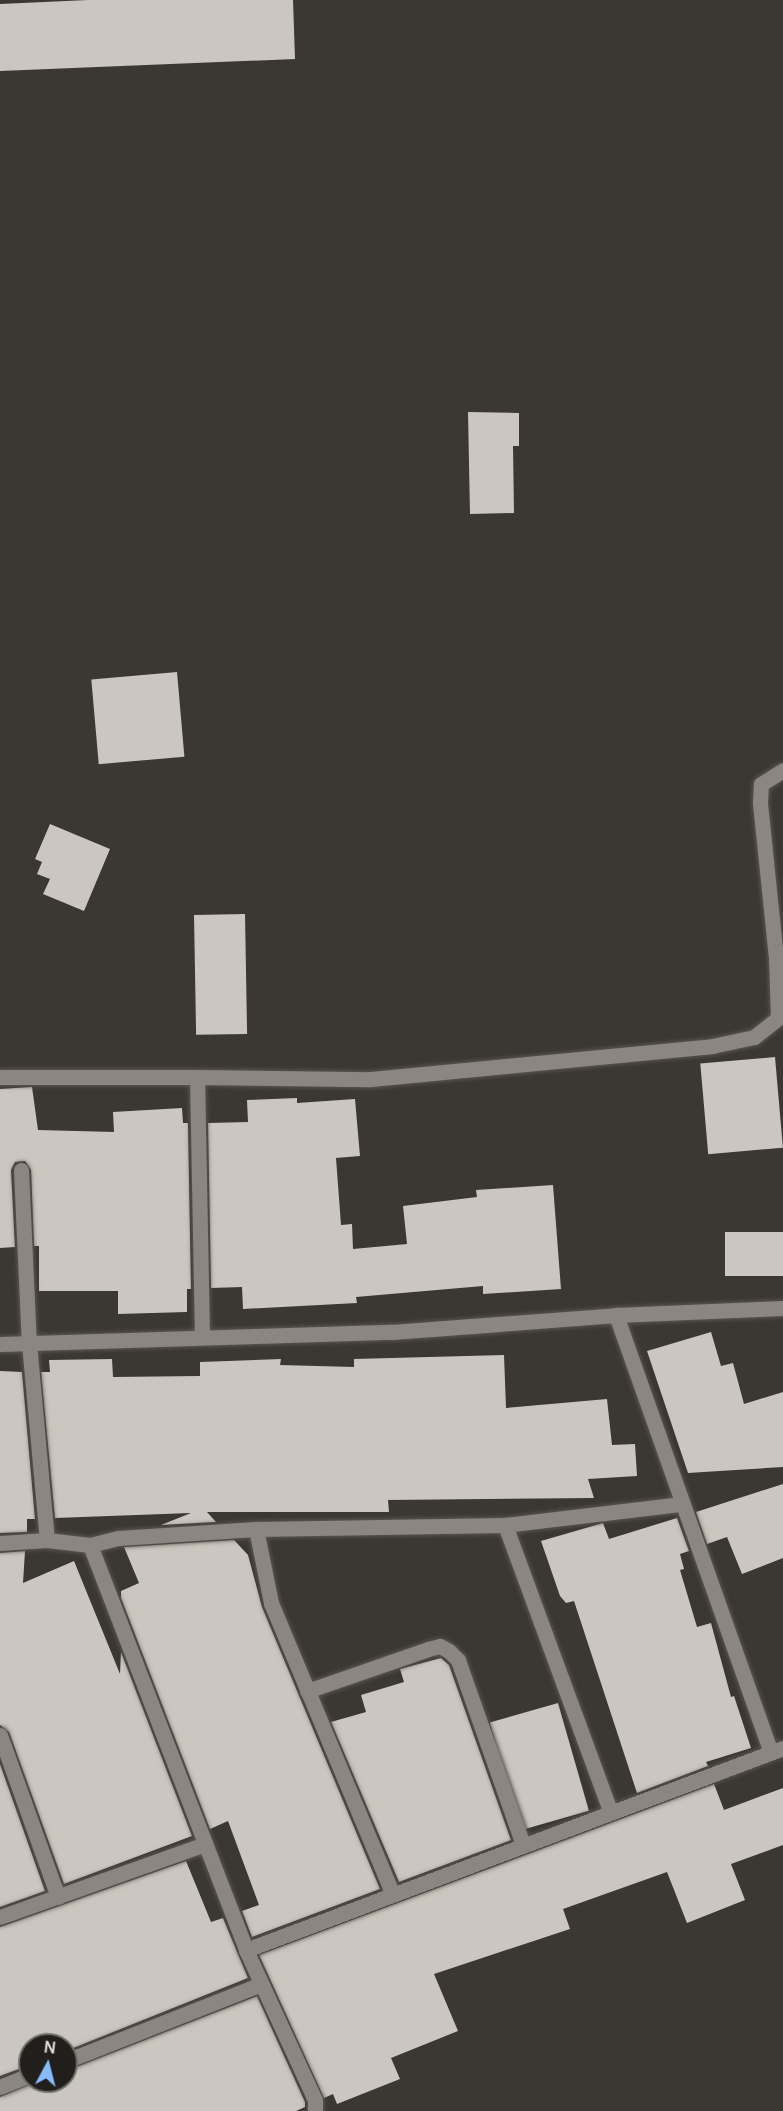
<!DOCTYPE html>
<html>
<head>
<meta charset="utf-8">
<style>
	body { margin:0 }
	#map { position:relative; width:783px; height:2111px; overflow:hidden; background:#3b3732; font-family:Manrope,sans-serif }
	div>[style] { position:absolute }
	.building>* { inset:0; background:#cbc6bf; transform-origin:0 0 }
	.roads { filter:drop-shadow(0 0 2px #595550) drop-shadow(0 0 2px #595550) }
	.minor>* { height:15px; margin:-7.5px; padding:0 7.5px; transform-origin:7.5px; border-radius:7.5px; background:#8b8680 }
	span { translate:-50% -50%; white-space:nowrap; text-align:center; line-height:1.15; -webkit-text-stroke:6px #201f1c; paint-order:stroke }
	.north { position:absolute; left:18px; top:2033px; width:60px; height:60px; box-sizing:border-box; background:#201f1c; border:2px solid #6f6d6a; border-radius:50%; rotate:7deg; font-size:16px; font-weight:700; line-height:24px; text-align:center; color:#e5e3df }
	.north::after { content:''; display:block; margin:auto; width:21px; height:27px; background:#87bbfb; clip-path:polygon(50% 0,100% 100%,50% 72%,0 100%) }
</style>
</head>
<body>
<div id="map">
	<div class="building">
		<div style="clip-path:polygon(88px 0,293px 0,295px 59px,0 71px,0 4px)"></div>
		<div style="clip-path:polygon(468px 412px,519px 413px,519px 446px,513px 446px,514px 513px,470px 514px)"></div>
		<div style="left:177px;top:672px;width:85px;height:86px;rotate:85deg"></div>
		<div style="clip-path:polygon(50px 824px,110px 849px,84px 911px,43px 894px,50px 879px,37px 874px,42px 862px,35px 859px)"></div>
		<div style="left:245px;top:914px;width:120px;height:51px;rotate:89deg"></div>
		<div style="left:775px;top:1057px;width:91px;height:75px;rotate:85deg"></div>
		<div style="clip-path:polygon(32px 1087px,38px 1130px,114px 1132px,113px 1112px,182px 1108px,183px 1123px,188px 1123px,191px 1289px,187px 1289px,187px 1312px,118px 1314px,118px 1291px,39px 1291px,39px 1246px,34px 1246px,31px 1170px,25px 1161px,15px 1162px,11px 1170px,15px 1247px,0 1248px,0 1089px)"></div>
		<div style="clip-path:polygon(297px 1098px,297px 1103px,355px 1099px,360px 1156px,336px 1158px,341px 1225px,352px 1224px,353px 1249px,407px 1244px,403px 1206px,477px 1197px,476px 1190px,553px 1185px,561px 1289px,483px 1294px,483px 1286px,356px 1297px,357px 1303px,243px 1309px,242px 1287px,211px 1288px,208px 1123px,248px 1122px,247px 1100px)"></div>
		<div style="left:783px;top:1232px;width:44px;height:58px;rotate:90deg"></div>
		<div style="clip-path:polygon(711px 1332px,721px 1366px,733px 1363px,744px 1404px,783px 1392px,783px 1467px,688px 1473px,647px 1351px)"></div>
		<div style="clip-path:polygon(504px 1355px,506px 1408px,607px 1399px,612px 1445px,635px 1444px,637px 1476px,588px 1479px,594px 1498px,388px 1500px,389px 1512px,207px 1512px,216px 1522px,161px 1525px,191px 1513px,55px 1518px,41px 1372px,50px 1372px,49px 1360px,112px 1359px,113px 1377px,200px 1376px,200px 1362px,281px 1359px,280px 1365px,354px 1367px,354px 1359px)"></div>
		<div style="clip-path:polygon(0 1371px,22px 1372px,35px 1519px,27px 1519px,27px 1532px,0 1533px)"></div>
		<div style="clip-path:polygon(783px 1484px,783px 1558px,742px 1574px,727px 1537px,707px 1544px,696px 1512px)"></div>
		<div style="clip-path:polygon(677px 1518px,689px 1551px,680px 1554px,684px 1569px,680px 1570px,697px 1627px,711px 1623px,731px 1697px,734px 1696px,751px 1748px,706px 1762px,708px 1766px,637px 1793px,574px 1601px,566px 1603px,560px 1596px,541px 1541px,603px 1523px,609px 1539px)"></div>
		<div style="clip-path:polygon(234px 1540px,248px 1555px,262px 1607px,380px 1889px,252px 1937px,242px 1911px,259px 1905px,228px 1821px,210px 1829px,121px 1598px,121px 1591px,139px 1583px,124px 1547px)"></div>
		<div style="clip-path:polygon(25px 1551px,23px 1583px,74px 1561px,120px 1674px,121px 1652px,192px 1836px,64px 1884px,9px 1732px,0 1725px,0 1553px)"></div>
		<div style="clip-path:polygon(441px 1658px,449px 1665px,511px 1840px,399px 1882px,331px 1722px,366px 1712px,361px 1695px,404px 1682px,400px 1669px)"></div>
		<div style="left:558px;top:1703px;width:112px;height:71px;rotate:74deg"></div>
		<div style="clip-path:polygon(0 1764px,45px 1891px,0 1907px)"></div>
		<div style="clip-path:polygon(714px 1784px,724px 1810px,783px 1788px,783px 1845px,731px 1864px,745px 1900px,687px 1923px,667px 1872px,563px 1909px,570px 1929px,434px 1974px,458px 2031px,391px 2058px,400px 2079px,337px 2104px,333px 2094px,324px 2098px,259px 1955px)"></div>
		<div style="clip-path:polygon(186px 1861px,211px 1922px,223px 1918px,248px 1978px,66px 2051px,66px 2045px,30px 2045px,30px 2065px,0 2076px,0 1927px)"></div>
		<div style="clip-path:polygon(257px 1996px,305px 2102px,305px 2107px,296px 2111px,0 2111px,0 2097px,38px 2081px,66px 2081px,66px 2071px)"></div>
	</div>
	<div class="roads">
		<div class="minor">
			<div style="left:0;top:1077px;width:197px"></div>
			<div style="left:21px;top:1170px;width:173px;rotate:87.4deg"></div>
			<div style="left:29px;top:1343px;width:198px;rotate:84.8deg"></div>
			<div style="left:616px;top:1315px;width:462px;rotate:70.5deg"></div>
			<div style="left:202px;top:1336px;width:259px;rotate:-91.1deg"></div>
			<div style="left:197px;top:1077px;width:174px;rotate:0.7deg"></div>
			<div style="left:371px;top:1079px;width:343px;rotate:-5.5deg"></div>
			<div style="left:712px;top:1046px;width:43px;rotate:-12.1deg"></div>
			<div style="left:754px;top:1037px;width:31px;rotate:-38deg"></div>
			<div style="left:778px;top:1018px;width:60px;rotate:-91.9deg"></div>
			<div style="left:776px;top:958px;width:157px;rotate:-95.9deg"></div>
			<div style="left:760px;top:802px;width:18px;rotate:-87deg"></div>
			<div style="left:761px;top:784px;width:26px;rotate:-32deg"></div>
			<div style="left:0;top:1344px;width:392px;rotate:-1.8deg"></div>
			<div style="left:392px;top:1332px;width:225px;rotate:-4.3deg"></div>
			<div style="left:616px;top:1315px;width:167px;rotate:-2.4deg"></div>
			<div style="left:505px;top:1525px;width:305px;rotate:69.8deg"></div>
			<div style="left:256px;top:1529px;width:76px;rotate:78.5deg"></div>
			<div style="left:271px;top:1603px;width:316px;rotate:67.3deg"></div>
			<div style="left:0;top:1543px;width:47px;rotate:-3.7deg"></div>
			<div style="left:47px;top:1540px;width:43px;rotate:6.6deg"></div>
			<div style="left:90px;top:1545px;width:30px;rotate:-14deg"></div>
			<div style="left:119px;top:1538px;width:137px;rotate:-3.8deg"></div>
			<div style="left:256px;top:1529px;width:249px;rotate:-0.9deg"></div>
			<div style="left:505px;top:1525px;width:177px;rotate:-6.8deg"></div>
			<div style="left:90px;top:1545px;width:434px;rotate:68.9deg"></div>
			<div style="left:246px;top:1950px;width:574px;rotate:-20.61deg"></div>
			<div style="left:307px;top:1691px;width:128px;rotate:-19.1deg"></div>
			<div style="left:428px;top:1649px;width:12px;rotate:-14deg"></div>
			<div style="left:440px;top:1646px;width:10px;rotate:29deg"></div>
			<div style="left:449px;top:1651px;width:13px;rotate:45deg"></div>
			<div style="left:458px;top:1660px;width:196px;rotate:70.6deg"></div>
			<div style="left:0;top:1735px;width:172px;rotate:70.3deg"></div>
			<div style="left:0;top:1917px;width:218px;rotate:-19.6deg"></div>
			<div style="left:246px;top:1950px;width:165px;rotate:65.3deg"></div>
			<div style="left:315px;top:2100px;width:11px;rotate:90deg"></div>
			<div style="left:66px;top:2061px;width:210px;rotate:-21.5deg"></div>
			<div style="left:0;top:2087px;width:32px;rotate:-22deg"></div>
		</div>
	</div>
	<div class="north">N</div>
</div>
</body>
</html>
